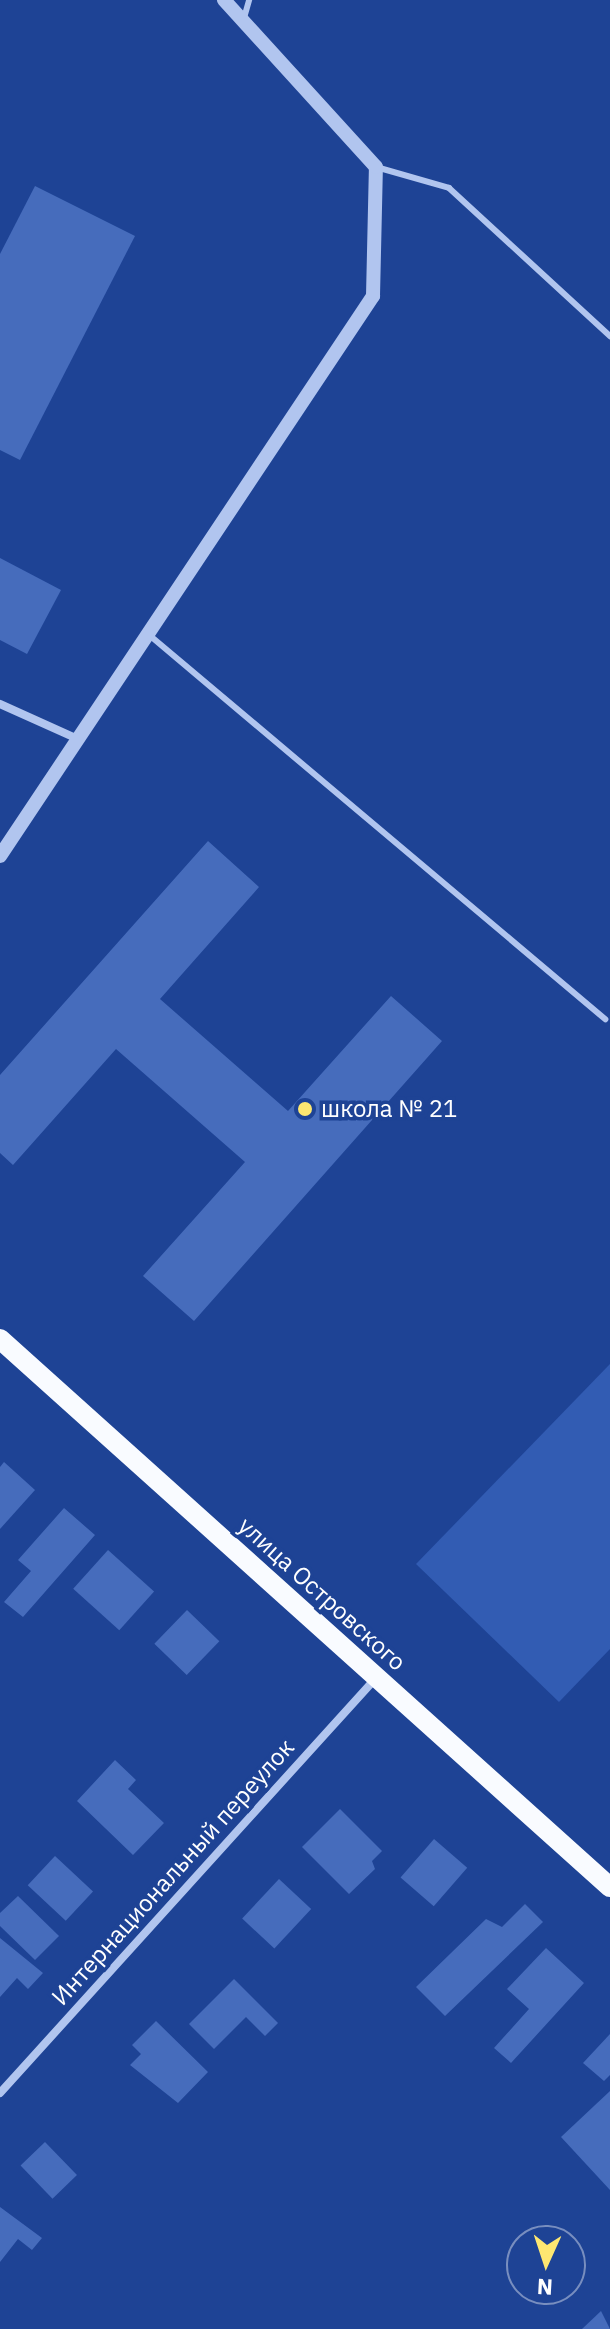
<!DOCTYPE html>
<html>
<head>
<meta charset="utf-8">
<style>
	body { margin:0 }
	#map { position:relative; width:610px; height:2329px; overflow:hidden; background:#1e4395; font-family:"IBM Plex Sans",sans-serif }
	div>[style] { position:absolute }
	.green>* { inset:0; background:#325cb3 }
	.building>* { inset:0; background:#466cbc; transform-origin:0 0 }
	.service>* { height:6px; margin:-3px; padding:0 3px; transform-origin:3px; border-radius:3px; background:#b1c5ef }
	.minor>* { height:8px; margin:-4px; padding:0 4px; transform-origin:4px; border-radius:4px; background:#b1c5ef }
	.tertiary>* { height:14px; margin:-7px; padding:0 7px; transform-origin:7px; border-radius:7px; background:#b1c5ef }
	.primary>* { height:20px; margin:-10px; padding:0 10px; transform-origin:10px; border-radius:10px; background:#f9fbff }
	.dots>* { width:22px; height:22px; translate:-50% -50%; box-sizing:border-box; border:4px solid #1e4395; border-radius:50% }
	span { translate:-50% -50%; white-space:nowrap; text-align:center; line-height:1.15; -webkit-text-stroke:7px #1e4395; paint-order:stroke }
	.poi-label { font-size:24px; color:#fff }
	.left { translate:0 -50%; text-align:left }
	.street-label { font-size:24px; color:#fff }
	.north { position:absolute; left:506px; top:2225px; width:80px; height:80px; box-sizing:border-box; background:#1e4395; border:2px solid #788ebf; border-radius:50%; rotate:183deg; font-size:22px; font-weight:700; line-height:32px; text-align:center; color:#fff }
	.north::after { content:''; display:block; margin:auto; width:28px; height:36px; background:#fde771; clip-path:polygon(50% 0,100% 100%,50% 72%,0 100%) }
</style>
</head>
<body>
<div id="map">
	<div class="green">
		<div style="clip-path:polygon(610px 1364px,610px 1649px,559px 1702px,416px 1564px)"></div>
	</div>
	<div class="building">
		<div style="clip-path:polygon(35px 186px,135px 236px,20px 460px,0 450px,0 254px)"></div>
		<div style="clip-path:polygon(0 558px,61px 590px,27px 654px,0 640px)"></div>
		<div style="clip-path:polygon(208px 841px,259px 887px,160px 999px,288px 1111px,391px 996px,442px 1041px,194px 1321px,143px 1276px,245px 1162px,116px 1049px,13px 1165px,0 1153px,0 1075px)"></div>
		<div style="clip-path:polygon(4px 1462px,35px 1490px,0 1529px,0 1467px)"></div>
		<div style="clip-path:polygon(64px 1508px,95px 1535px,23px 1617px,4px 1602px,31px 1571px,18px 1560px)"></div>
		<div style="left:108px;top:1550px;width:62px;height:52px;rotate:42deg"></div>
		<div style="left:187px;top:1610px;width:45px;height:47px;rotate:44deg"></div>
		<div style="clip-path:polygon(115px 1760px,136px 1780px,128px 1789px,164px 1823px,133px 1855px,77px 1801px)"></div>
		<div style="clip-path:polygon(340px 1809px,382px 1851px,372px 1861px,375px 1869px,349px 1894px,302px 1847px)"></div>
		<div style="left:434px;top:1839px;width:44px;height:51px;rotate:41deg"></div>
		<div style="left:55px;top:1856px;width:52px;height:40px;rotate:43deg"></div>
		<div style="left:279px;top:1879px;width:44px;height:54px;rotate:43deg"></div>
		<div style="clip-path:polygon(18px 1896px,59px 1936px,35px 1960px,0 1926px,0 1913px)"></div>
		<div style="clip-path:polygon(525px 1904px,543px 1922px,445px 2016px,416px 1987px,486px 1919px,502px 1927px)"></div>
		<div style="clip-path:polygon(0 1938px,43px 1973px,28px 1989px,17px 1978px,0 1997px)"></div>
		<div style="clip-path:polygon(546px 1948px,584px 1983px,511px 2063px,494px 2048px,529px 2009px,507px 1989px)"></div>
		<div style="clip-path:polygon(234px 1979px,278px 2023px,265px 2036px,246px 2017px,214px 2049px,189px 2024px)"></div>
		<div style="clip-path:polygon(156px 2021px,208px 2072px,178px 2103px,130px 2065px,141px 2054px,132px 2045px)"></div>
		<div style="clip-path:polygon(610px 2034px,610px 2075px,604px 2081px,583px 2063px)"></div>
		<div style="clip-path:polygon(610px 2091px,610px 2190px,561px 2137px)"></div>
		<div style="left:45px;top:2142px;width:46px;height:34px;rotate:46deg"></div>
		<div style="clip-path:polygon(0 2207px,42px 2238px,32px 2250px,18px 2239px,0 2262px)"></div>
		<div style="clip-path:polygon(601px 2311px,610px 2329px,582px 2329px)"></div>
	</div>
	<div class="service">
		<div style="left:244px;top:18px;width:19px;rotate:-74deg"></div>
		<div style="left:376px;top:167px;width:76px;rotate:16deg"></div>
		<div style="left:449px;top:188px;width:219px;rotate:42.6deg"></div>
		<div style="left:148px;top:634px;width:598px;rotate:40.11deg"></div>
	</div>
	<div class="minor">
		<div style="left:0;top:704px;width:85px;rotate:24.2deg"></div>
		<div style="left:0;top:2093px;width:559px;rotate:-47.83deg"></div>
	</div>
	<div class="tertiary">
		<div style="left:0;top:856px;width:673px;rotate:-56.33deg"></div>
		<div style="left:373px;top:296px;width:129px;rotate:-88.7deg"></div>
		<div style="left:376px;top:167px;width:226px;rotate:-132.3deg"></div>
	</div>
	<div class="primary">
		<div style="left:0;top:1339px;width:820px;rotate:41.94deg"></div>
	</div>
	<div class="dots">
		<div style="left:305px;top:1109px;background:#fde771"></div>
	</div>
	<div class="poi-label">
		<span class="left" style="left:321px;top:1109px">школа № 21</span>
	</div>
	<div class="street-label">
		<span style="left:322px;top:1594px;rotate:42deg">улица Островского</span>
		<span style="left:173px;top:1872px;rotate:-48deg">Интернациональный переулок</span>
	</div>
	<div class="north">N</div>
</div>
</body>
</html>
